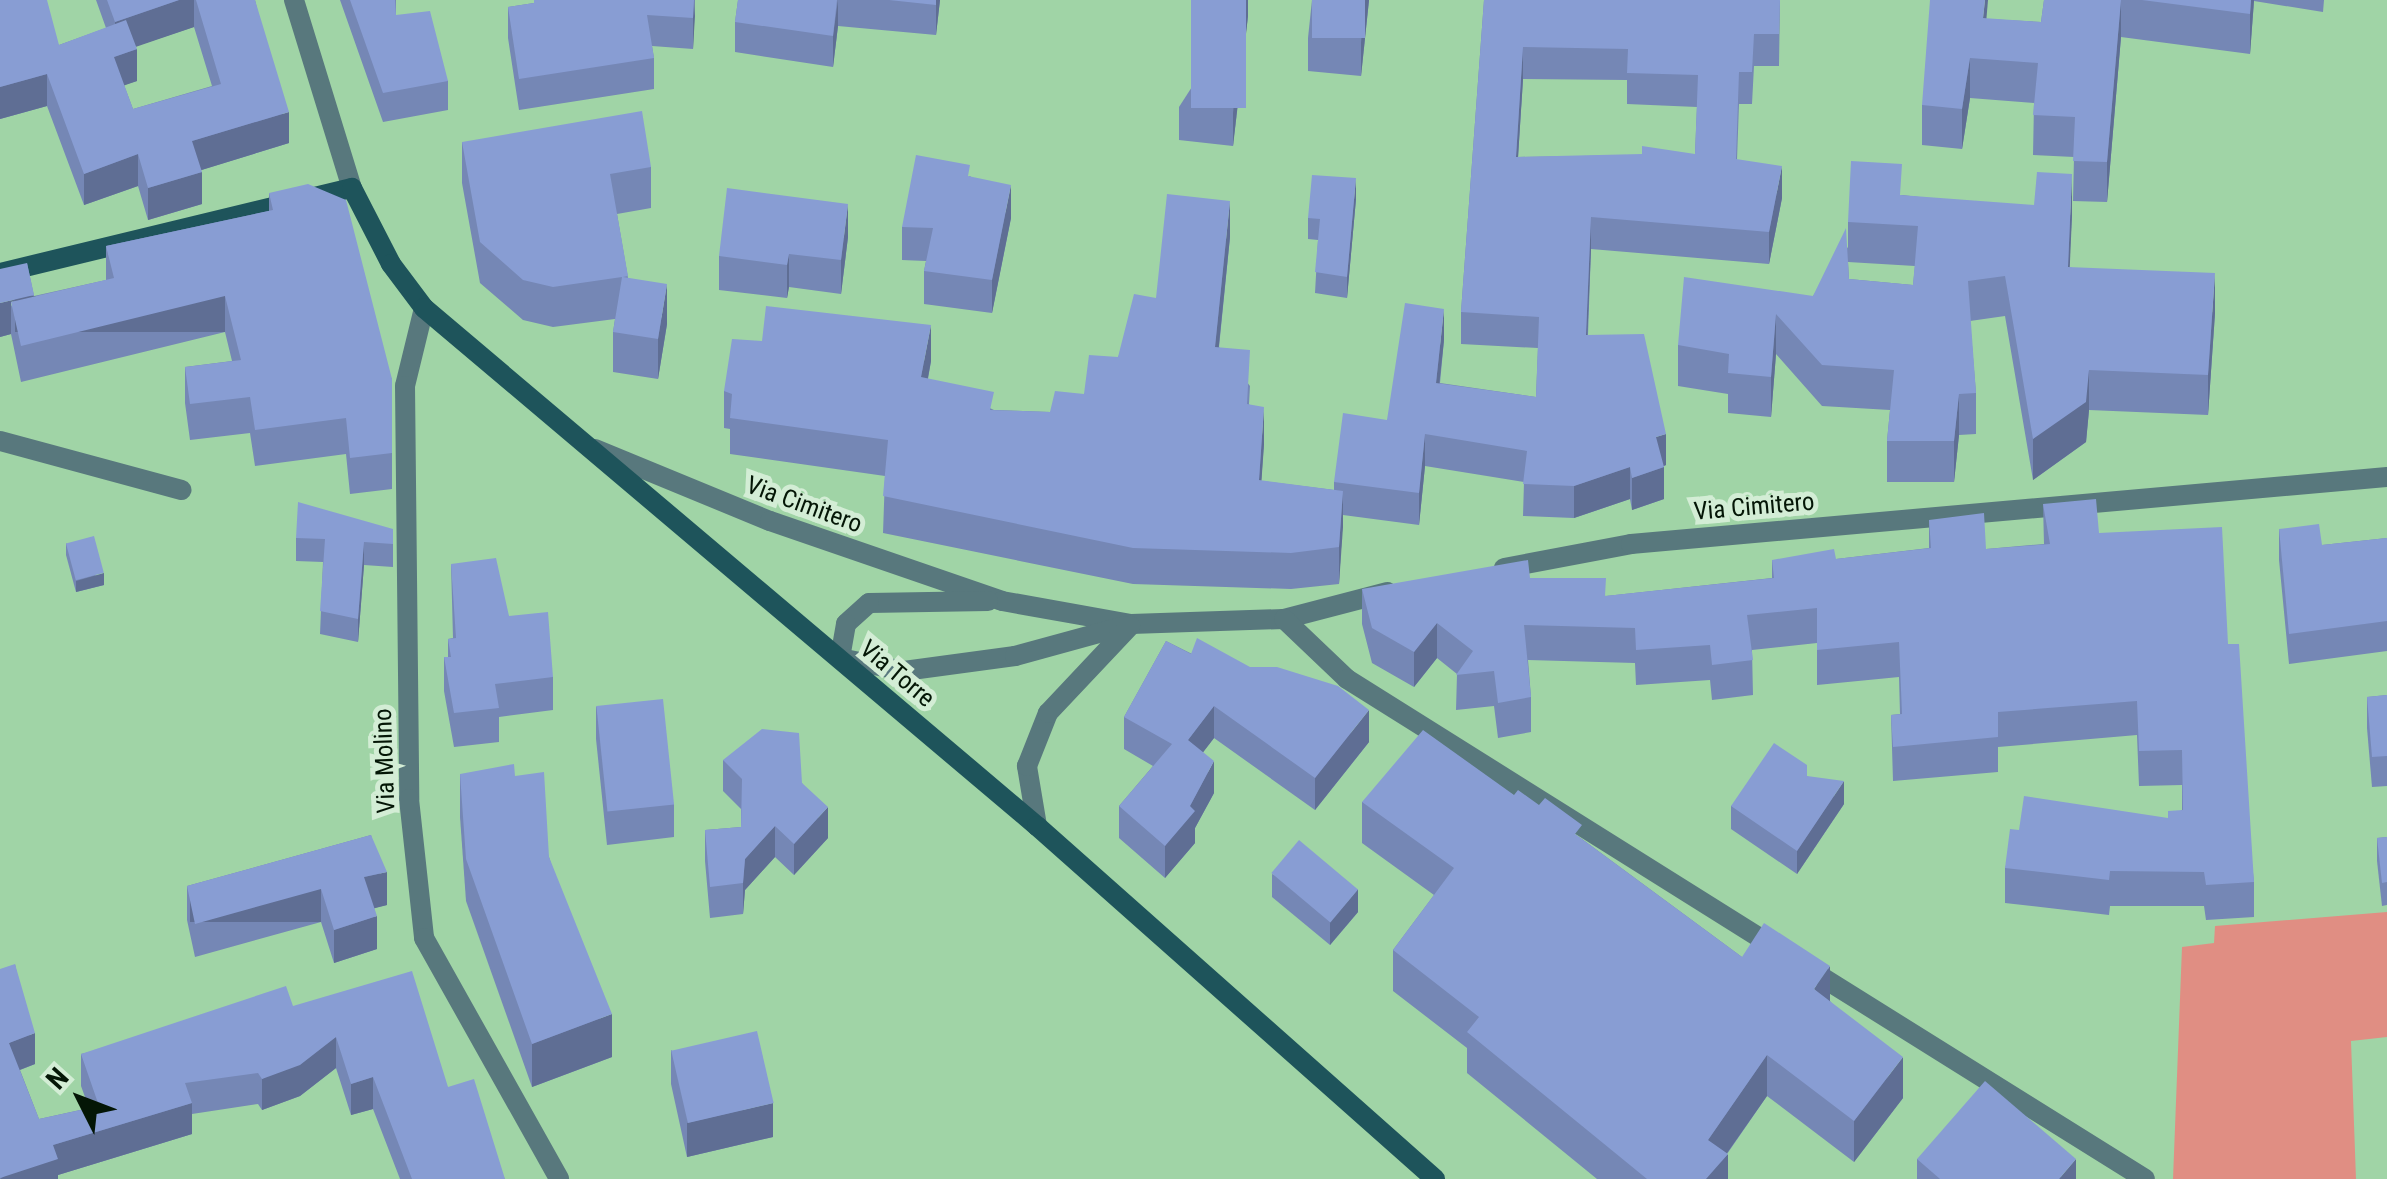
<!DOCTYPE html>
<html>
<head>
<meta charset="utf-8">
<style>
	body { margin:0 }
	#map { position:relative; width:2387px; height:1179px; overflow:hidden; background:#a0d4a6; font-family:"Roboto Condensed",sans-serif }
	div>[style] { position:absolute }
	.green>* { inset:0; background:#e08e83 }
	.minor>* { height:20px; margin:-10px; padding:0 10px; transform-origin:10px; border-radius:10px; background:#58787d }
	.secondary>* { height:20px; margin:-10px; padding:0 10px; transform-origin:10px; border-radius:10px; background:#1e545b }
	.wall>* { inset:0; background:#7587b5 }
	.shaded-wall>* { inset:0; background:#5f6e94; transform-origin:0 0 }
	.building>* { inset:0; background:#889dd3; transform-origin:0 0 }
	span { translate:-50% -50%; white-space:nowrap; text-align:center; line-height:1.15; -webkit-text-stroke:10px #d3edd5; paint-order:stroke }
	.street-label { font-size:25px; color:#041606 }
	.north { position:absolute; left:30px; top:1049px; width:100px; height:100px; -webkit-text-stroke:8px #d3edd5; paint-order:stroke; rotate:312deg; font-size:28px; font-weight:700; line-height:40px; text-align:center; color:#041606 }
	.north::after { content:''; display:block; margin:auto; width:35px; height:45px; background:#041606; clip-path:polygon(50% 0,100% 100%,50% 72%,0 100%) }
</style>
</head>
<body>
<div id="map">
	<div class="green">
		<div style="clip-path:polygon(2387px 912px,2387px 1037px,2351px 1041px,2356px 1179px,2173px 1179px,2182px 947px,2214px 943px,2215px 926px)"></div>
	</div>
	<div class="minor">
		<div style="left:294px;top:0;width:197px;rotate:72.9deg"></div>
		<div style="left:424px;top:308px;width:80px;rotate:103.7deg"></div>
		<div style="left:405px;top:386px;width:413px;rotate:89.4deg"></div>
		<div style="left:409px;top:799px;width:140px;rotate:83.8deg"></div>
		<div style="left:424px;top:938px;width:276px;rotate:60.7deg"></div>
		<div style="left:0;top:441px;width:188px;rotate:15.1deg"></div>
		<div style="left:595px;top:449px;width:189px;rotate:22.4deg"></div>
		<div style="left:770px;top:521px;width:245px;rotate:19deg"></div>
		<div style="left:1002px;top:601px;width:131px;rotate:10.1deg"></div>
		<div style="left:1131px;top:624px;width:153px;rotate:-1.9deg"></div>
		<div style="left:1284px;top:619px;width:107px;rotate:-14.6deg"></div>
		<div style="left:1504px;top:568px;width:129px;rotate:-10.7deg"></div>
		<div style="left:1631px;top:544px;width:759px;rotate:-5.06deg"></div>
		<div style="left:988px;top:601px;width:119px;rotate:179deg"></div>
		<div style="left:869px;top:603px;width:31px;rotate:138deg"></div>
		<div style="left:846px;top:624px;width:35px;rotate:100deg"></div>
		<div style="left:840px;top:658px;width:65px;rotate:11.5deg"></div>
		<div style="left:904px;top:671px;width:112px;rotate:-7.7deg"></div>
		<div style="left:1015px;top:656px;width:114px;rotate:-15.3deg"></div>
		<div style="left:1284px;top:619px;width:87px;rotate:43.6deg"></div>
		<div style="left:1347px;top:679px;width:506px;rotate:32.09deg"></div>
		<div style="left:1037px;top:826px;width:61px;rotate:-99.5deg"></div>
		<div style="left:1027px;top:766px;width:57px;rotate:-68.4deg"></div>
		<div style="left:1048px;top:713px;width:120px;rotate:-46.7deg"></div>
		<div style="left:1809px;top:969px;width:396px;rotate:32deg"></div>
	</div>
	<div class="secondary">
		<div style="left:0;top:273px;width:362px;rotate:-13.6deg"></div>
		<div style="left:352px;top:188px;width:85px;rotate:62.8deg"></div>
		<div style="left:391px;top:264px;width:55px;rotate:53.1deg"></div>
		<div style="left:424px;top:308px;width:803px;rotate:40.2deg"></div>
		<div style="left:1037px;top:826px;width:532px;rotate:41.57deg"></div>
	</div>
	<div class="wall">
		<div style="clip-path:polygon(evenodd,0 0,59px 45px,106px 28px,96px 0,255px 0,289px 143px,201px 170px,202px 204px,148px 220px,138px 186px,84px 205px,47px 106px,0 119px,0 0,194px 27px,212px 86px,133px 109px,124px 85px,137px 81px,136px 46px,194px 27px)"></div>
		<div style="clip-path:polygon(340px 0,396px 0,396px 15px,448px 81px,448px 110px,383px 122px)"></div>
		<div style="clip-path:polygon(695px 0,693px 49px,652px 46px,654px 58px,654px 89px,519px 110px,508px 38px,508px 7px,534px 3px)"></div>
		<div style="clip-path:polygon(738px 0,940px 0,936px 35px,838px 26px,833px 67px,735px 52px,735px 22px)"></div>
		<div style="clip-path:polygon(1248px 0,1248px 16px,1233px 146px,1179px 140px,1179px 107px)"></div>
		<div style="clip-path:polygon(1312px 0,1369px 0,1361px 76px,1308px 71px,1308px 38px)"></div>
		<div style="clip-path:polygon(evenodd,1484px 0,1780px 0,1779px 66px,1754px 66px,1752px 104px,1739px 104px,1737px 160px,1782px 198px,1769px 264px,1591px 249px,1588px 335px,1666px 465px,1664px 466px,1664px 499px,1632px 510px,1630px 499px,1574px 518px,1523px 516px,1524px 482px,1425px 466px,1419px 525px,1343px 515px,1339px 584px,1291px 589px,1133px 584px,883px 533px,885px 476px,730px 454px,730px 429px,724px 428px,724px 391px,931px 361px,928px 379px,994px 410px,1050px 412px,1084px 394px,1118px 357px,1156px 298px,1230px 237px,1219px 347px,1250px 386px,1249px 404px,1264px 444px,1261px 481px,1334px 490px,1334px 482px,1387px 420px,1444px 340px,1440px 383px,1536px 397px,1538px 348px,1461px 344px,1461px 312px,1484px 0,1523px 79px,1627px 80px,1627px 104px,1697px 107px,1695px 154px,1518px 157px,1523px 79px)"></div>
		<div style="clip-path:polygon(2044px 0,2324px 0,2323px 12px,2254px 1px,2250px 54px,2121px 37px,2107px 202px,2073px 201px,2074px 157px,2033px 155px,2034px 103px,1970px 98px,1962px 149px,1922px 145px,1922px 105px,1986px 19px,2041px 22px)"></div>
		<div style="clip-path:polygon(462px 142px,651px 167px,651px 208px,617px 214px,628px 278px,667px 324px,658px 379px,613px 372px,613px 332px,615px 319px,553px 327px,523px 320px,480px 283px,462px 183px)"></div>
		<div style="clip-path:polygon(970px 176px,1011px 218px,992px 313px,924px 304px,924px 271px,926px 261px,902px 260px,902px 227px)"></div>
		<div style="clip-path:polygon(269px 193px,392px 379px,392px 489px,350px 494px,346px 454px,255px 466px,250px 433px,190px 440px,185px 403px,185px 367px,232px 361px,225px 332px,21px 382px,11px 334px,0 337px,27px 263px,34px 296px,106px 280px,106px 246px,269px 211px)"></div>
		<div style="clip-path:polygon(evenodd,1902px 195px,2072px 215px,2069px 267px,2215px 313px,2208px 415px,2089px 410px,2086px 442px,2033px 480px,2005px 316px,1970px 321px,1976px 393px,1976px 434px,1959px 435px,1954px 482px,1887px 482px,1887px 441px,1890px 410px,1822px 406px,1776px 354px,1771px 417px,1728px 413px,1728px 394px,1678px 386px,1678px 345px,1813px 296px,1848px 247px,1848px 222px,1902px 195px,1848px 262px,1915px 266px,1913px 285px,1849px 279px,1848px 262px)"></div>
		<div style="clip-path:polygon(1356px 199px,1347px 298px,1315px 293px,1318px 240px,1308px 239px,1308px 218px)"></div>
		<div style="clip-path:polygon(848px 237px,841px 294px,789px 287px,787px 298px,719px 290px,719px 256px)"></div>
		<div style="clip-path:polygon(2043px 504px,2099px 533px,2228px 644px,2254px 882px,2254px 917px,2206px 920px,2204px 906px,2110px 906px,2109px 915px,2005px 903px,2005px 868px,2019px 830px,2168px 818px,2182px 810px,2182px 785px,2139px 786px,2137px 735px,1998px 747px,1998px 772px,1893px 781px,1891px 715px,1900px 714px,1899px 677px,1817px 685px,1817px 643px,1752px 650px,1753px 695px,1712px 700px,1710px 680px,1636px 685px,1635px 663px,1528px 660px,1531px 697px,1531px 732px,1498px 738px,1494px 706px,1456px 710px,1457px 674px,1437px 658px,1414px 687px,1372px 663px,1362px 624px,1362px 589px,1530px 578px,1606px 596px,1772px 578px,1772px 560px,1836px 559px,1929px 548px,1929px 520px,1986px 549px,2044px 544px)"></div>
		<div style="clip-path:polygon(393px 529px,393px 567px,364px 565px,358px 642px,320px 634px,323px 562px,296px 561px,296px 538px)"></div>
		<div style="clip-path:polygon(2279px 529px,2322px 545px,2387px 538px,2387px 651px,2289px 664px,2279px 560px)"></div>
		<div style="clip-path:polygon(66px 543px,104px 585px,76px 592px,66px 555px)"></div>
		<div style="clip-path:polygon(451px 564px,509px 616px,553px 677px,553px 710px,499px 717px,499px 742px,454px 747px,444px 691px,444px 657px,448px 657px,448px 639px,453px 638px)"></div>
		<div style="clip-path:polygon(1166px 641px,1369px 742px,1315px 810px,1214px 738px,1203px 752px,1214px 793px,1195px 828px,1195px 843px,1165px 878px,1119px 838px,1119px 806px,1153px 766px,1124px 749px,1124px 717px)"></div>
		<div style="clip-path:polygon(2387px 695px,2387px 786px,2372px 787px,2367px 728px,2367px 697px)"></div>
		<div style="clip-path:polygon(596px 706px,674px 804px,674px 837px,607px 845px,596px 739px)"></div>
		<div style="clip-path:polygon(723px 760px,802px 783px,828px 838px,794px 875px,775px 857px,745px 890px,743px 914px,710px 918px,705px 861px,705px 830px,741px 827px,741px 809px,723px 791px)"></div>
		<div style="clip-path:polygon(460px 774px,515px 776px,549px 857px,612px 1057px,532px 1087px,466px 901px,460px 817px)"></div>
		<div style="clip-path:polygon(1807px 776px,1844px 804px,1797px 874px,1731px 829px,1731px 806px)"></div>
		<div style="clip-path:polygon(1514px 795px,1582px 839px,1742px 957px,1830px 1001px,1903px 1098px,1854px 1162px,1767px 1096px,1727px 1154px,1728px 1179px,1597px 1179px,1467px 1073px,1467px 1048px,1393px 991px,1393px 950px,1434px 895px,1362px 843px,1362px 802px)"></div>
		<div style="clip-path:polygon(371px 835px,387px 905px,374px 908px,377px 949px,334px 963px,321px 922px,195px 957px,187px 920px,187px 886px)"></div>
		<div style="clip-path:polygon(2387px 837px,2387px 905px,2382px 906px,2377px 861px,2377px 838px)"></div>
		<div style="clip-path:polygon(1272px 874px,1358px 912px,1330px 945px,1272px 897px)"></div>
		<div style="clip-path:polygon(15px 964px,35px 1064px,20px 1070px,39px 1119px,89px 1108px,81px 1086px,81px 1054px,293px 1006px,448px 1087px,505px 1179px,400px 1179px,373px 1109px,351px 1115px,336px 1068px,300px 1096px,262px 1110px,258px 1104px,192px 1114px,192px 1134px,58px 1175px,58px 1179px,0 1179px)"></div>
		<div style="clip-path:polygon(671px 1050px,773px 1137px,687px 1157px,671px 1084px)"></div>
		<div style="clip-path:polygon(1917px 1159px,2076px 1179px,1917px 1179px)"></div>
	</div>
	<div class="shaded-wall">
		<div style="clip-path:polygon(179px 0,194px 0,194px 27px,115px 54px,115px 22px)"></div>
		<div style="clip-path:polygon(694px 0,695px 16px,693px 49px,693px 18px)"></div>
		<div style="clip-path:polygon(838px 0,838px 26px,833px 67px,833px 36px)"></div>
		<div style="clip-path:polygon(936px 0,940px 0,936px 35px)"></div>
		<div style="clip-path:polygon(1246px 0,1248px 0,1248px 16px,1233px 146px,1233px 113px)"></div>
		<div style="clip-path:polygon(1365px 0,1369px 0,1361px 76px,1361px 43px)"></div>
		<div style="clip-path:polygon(1985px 0,1988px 0,1983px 59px,1983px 18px)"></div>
		<div style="clip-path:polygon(2121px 0,2121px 37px,2107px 202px,2107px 162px)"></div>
		<div style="clip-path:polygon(2251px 0,2254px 0,2250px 54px,2250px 14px)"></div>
		<div style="clip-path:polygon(1523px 47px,1523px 79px,1516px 189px,1516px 157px)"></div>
		<div style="clip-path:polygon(137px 49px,137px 81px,114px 89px,114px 57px)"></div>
		<div style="clip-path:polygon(1970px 58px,1970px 98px,1962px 149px,1962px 109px)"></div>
		<div style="clip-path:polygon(47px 74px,47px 106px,0 119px,0 87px)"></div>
		<div style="clip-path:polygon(289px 112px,289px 143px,192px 173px,192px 141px)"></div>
		<div style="clip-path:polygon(138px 154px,138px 186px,84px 205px,84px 174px)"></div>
		<div style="clip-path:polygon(1782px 166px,1782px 198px,1769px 264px,1769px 232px)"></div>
		<div style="clip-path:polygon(202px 172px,202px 204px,148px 220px,148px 188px)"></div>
		<div style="clip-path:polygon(2072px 174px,2072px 215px,2068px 308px,2068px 267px)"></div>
		<div style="clip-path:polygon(1356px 178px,1356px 199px,1347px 298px,1347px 277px)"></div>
		<div style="clip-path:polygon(1011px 185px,1011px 218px,992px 313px,992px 280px)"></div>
		<div style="clip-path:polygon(1230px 201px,1230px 237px,1215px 383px,1215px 347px)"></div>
		<div style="clip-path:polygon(848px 204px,848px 237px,841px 294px,841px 260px)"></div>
		<div style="clip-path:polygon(1591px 217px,1591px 249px,1586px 367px,1586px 335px)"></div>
		<div style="clip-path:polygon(789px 254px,789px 287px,787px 298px,787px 265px)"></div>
		<div style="clip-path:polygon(2215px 273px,2215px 313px,2208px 415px,2208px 375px)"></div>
		<div style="clip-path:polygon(667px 284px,667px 324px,658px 379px,658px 339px)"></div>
		<div style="clip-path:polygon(34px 295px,11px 302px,11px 334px,0 337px,0 303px)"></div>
		<div style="left:225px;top:296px;width:36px;height:210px;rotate:90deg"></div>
		<div style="clip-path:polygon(1444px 309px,1444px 340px,1436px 414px,1436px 383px)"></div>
		<div style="clip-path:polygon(1776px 314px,1776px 354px,1771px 417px,1771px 377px)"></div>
		<div style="clip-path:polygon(931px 325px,931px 361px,921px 414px,921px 377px)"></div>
		<div style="clip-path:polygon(2089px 370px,2089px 410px,2086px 442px,2033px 480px,2033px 439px)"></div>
		<div style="clip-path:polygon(1959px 394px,1959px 435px,1954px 482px,1954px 441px)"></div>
		<div style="clip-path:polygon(1264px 407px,1264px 444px,1259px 517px,1259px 480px)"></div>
		<div style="clip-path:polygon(1425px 434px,1425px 466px,1419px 525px,1419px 493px)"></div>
		<div style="clip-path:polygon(1666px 434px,1666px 465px,1656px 469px,1656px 437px)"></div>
		<div style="clip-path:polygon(1630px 467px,1630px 499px,1574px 518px,1574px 486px)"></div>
		<div style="clip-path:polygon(1664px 467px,1664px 499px,1632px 510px,1632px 478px)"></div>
		<div style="clip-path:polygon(1343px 491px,1343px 527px,1339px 584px,1339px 547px)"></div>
		<div style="clip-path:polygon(364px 542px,364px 565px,358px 642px,358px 619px)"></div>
		<div style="clip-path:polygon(104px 573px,104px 585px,76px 592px,76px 581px)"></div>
		<div style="clip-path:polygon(1437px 623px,1437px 658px,1414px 687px,1414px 652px)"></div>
		<div style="clip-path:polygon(1214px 706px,1214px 738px,1188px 772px,1188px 740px)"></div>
		<div style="clip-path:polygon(1369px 710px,1369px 742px,1315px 810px,1315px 778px)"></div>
		<div style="clip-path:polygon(1214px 761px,1214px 793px,1195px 828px,1195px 843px,1165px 878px,1165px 846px,1190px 806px)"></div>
		<div style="clip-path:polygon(1844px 781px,1844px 804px,1797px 874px,1797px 851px)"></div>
		<div style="clip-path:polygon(828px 807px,828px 838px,794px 875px,794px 844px)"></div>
		<div style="clip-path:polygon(775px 826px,775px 857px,745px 890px,743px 914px,743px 883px,745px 859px)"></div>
		<div style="clip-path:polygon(387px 872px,387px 905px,364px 911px,364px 877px)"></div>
		<div style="left:321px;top:889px;width:33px;height:131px;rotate:90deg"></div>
		<div style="clip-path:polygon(1358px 889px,1358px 912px,1330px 945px,1330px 922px)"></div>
		<div style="clip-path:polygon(377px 916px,377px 949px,334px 963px,334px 930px)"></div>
		<div style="clip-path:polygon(1830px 966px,1830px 1007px,1814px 989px)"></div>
		<div style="clip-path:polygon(612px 1014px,612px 1057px,532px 1087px,532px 1044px)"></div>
		<div style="clip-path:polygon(35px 1033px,35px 1064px,9px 1074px,9px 1043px)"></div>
		<div style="clip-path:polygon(336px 1037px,336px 1068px,300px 1096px,262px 1110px,262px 1079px)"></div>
		<div style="clip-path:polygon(1767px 1055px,1767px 1096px,1720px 1163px,1728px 1154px,1728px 1179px,1706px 1179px,1708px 1140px)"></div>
		<div style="clip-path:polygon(1903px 1057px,1903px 1098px,1854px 1162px,1854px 1121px)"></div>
		<div style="clip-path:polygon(373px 1077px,373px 1109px,351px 1115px,351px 1084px)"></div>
		<div style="clip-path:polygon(192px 1103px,192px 1134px,58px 1175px,58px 1179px,0 1179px,53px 1145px)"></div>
		<div style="clip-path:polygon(773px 1103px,773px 1137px,687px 1157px,687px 1123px)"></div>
		<div style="clip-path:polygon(2076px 1159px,2076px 1179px,2059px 1179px)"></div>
	</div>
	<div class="building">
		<div style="clip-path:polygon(0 0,47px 0,59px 45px,126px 20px,137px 49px,114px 57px,133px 109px,221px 84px,196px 0,255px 0,289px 112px,192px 141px,202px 172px,148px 188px,138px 154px,84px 174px,47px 74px,0 87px)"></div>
		<div style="clip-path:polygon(107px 0,179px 0,115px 22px)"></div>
		<div style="clip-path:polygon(350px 0,395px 0,396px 15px,430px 11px,448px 81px,383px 93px)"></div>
		<div style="clip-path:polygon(534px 0,694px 0,693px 18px,647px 15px,654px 58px,519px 79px,508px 7px,534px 3px)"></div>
		<div style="clip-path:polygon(738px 0,837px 0,833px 36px,735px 22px)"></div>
		<div style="clip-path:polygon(889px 0,936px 0,936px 5px)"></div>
		<div style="left:1191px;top:0;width:55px;height:108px"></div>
		<div style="left:1312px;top:0;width:53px;height:38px"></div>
		<div style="clip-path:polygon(evenodd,1484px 0,1780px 0,1779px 34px,1754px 34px,1752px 72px,1739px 72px,1736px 159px,1782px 166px,1769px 232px,1591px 217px,1586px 335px,1644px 334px,1666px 434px,1656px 437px,1664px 467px,1632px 478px,1630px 467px,1574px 486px,1523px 484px,1527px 451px,1425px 434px,1419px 493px,1334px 482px,1343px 413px,1387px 420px,1405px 303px,1444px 309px,1436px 383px,1536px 397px,1539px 317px,1461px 312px,1484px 0,1523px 47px,1628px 49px,1627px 73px,1698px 75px,1695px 154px,1642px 146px,1642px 154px,1516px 157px,1523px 47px)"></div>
		<div style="clip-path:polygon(1930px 0,1985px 0,1983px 18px,2041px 22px,2044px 0,2121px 0,2107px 162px,2073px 161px,2075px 117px,2033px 115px,2038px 63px,1970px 58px,1962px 109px,1922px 105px)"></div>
		<div style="clip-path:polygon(2142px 0,2251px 0,2250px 14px)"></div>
		<div style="clip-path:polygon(642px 111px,651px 167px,610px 174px,628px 276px,623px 277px,667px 284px,658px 339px,613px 332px,622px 277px,553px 287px,523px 280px,480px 242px,462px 142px)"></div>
		<div style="clip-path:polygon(916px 155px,970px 165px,968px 176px,1011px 185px,992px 280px,924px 271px,933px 228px,902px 227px)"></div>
		<div style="clip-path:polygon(1851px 161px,1902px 164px,1900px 195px,2034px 205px,2037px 172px,2072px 174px,2068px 267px,2215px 273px,2208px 375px,2089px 370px,2086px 402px,2033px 439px,2005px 276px,1968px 281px,1976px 393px,1959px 394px,1954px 441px,1887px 441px,1894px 370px,1822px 365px,1776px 314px,1771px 377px,1728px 373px,1729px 354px,1678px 345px,1684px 277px,1813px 296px,1846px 228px,1849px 279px,1913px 285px,1918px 226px,1848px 222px)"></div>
		<div style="clip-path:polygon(1312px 175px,1356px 178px,1347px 277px,1315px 272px,1320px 219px,1308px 218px)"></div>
		<div style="clip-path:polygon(308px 184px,346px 200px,392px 379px,392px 453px,350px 458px,346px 418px,255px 430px,250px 397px,190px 404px,185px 367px,241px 360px,225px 296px,21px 346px,11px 302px,114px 278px,106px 246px,273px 210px,269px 193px)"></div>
		<div style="clip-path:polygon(727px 188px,848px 204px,841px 260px,789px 254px,787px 265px,719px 256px)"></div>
		<div style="clip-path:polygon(1167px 194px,1230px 201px,1215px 347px,1250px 350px,1247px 404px,1264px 407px,1259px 480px,1343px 491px,1339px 547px,1291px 553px,1133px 548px,883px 496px,888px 440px,730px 418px,732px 394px,724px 391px,732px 339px,762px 341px,766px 306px,931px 325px,921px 377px,994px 392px,990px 410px,1050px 412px,1055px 391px,1084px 394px,1089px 355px,1118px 357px,1134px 294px,1156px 298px)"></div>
		<div style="clip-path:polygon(27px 263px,34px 295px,0 303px,0 269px)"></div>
		<div style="clip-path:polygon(2096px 499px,2099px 533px,2222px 527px,2228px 644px,2239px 644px,2254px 882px,2206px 885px,2204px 872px,2110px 871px,2109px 880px,2005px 868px,2010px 829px,2019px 830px,2024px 796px,2168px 818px,2168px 811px,2183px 810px,2182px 750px,2139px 751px,2137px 701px,1998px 712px,1998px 737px,1893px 747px,1891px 715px,1902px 714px,1899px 642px,1817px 650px,1817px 608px,1747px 615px,1753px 660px,1712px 665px,1710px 645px,1636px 650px,1635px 628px,1524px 625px,1531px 697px,1498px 703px,1494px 671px,1456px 675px,1473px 651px,1437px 623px,1414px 652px,1372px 628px,1362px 589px,1528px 560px,1530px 578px,1606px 578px,1605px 596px,1774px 578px,1772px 560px,1834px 549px,1836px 559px,1931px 548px,1929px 520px,1984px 513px,1986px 549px,2050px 544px,2043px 504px)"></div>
		<div style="clip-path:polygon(298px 502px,393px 529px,393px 544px,364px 542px,358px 619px,320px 611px,325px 539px,296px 538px)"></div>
		<div style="clip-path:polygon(2319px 524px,2322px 545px,2387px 538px,2387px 621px,2289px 634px,2279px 529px)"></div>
		<div style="left:94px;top:536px;width:38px;height:29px;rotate:75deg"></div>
		<div style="clip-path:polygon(496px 558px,509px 616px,548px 612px,553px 677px,495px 684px,499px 708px,454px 713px,444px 657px,451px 657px,448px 639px,456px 638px,451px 564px)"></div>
		<div style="clip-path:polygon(1197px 638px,1250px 667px,1277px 667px,1338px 686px,1369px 710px,1315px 778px,1214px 706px,1188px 740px,1214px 761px,1190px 806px,1195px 811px,1165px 846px,1119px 806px,1172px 744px,1124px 717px,1166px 641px,1191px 654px)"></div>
		<div style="clip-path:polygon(2387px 695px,2387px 756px,2372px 757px,2367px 697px)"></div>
		<div style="left:663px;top:699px;width:106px;height:67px;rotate:84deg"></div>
		<div style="clip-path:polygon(762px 729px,799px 733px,802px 783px,828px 807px,794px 844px,775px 826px,745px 859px,743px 883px,710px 887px,705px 830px,741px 827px,742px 779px,723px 760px)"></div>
		<div style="clip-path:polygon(1423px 730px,1514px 795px,1518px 790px,1539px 805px,1545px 798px,1582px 825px,1575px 834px,1742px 957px,1764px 923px,1830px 966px,1814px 989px,1903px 1057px,1854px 1121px,1767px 1055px,1708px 1140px,1728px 1154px,1706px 1179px,1647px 1179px,1467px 1032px,1479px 1017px,1393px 950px,1454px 868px,1362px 802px)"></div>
		<div style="clip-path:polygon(1774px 743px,1807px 765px,1807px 776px,1844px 781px,1797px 851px,1731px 806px)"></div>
		<div style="clip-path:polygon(514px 764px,515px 776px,544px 772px,549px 857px,612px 1014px,532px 1044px,466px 859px,460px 774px)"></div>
		<div style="clip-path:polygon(371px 835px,387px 872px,364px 877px,377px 916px,334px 930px,321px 889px,195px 924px,187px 886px)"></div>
		<div style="clip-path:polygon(2387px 837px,2387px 882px,2382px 883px,2377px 838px)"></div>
		<div style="left:1299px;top:840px;width:77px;height:43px;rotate:40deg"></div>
		<div style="clip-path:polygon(15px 964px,35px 1033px,9px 1043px,39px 1119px,99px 1106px,81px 1054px,286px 986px,293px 1006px,412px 971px,448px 1087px,474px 1079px,505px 1179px,412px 1179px,373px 1077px,351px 1084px,336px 1037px,300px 1065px,262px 1079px,258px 1073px,185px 1083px,192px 1103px,53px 1145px,58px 1159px,0 1178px,0 969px)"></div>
		<div style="left:757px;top:1031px;width:74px;height:88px;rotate:77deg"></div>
		<div style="clip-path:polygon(1985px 1081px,2076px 1159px,2059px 1179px,1940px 1179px,1917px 1159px)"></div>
	</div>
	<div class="street-label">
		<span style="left:804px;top:505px;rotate:20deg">Via Cimitero</span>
		<span style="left:1754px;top:507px;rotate:-5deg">Via Cimitero</span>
		<span style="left:897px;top:674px;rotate:40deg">Via Torre</span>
		<span style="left:385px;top:761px;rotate:-92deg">Via Molino</span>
	</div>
	<div class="north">N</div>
</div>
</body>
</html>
